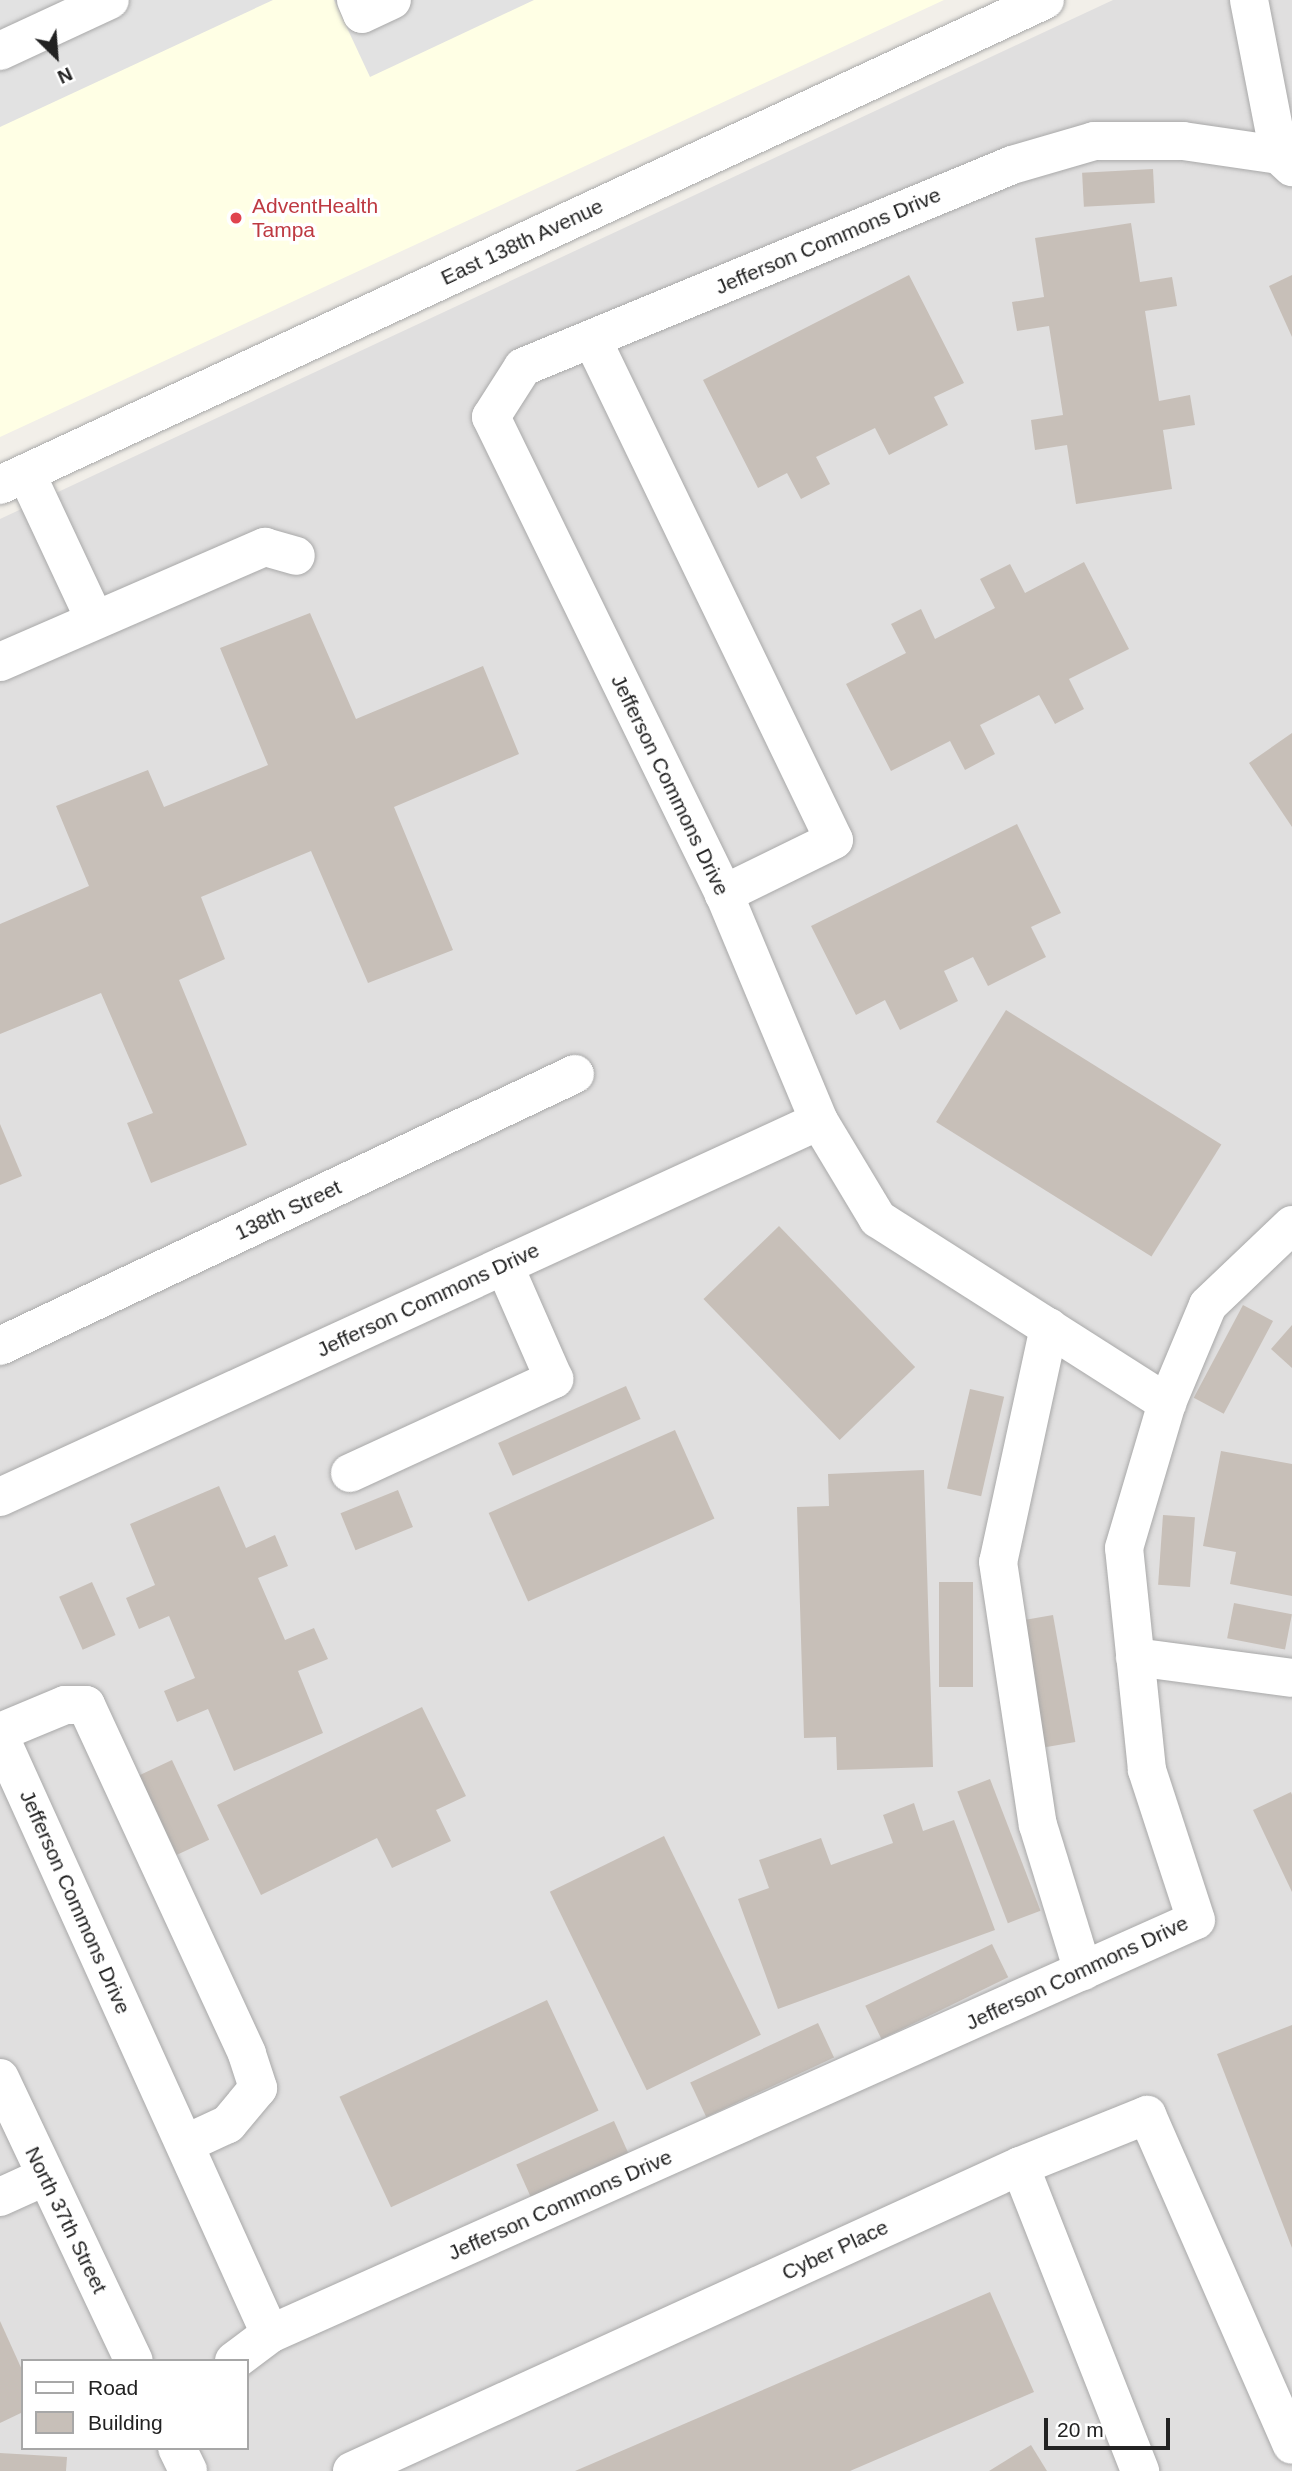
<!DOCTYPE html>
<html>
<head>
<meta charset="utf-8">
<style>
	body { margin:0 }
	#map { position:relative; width:1292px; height:2471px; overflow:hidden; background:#f2efe9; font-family:Helvetica,sans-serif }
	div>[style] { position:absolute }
	.residential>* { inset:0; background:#e0dfdf }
	.education>* { inset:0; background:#ffffe5 }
	.parking>* { inset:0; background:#e2e2e2 }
	.building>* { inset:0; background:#c7bfb8; transform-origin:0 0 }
	.roads { filter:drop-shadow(0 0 2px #a9a9a9) drop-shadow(0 0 2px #a9a9a9) }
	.minor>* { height:38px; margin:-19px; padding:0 19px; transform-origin:19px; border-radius:19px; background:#fff }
	.dots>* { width:19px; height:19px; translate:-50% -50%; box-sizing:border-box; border:4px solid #fff; border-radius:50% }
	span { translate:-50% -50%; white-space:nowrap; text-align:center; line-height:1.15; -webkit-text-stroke:7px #fff; paint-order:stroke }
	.health-label { font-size:21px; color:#be3a42 }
	.left { translate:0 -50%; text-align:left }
	.street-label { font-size:21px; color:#222 }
	.legend { position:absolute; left:21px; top:2359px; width:228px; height:91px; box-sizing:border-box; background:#fff; border:2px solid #a7a7a7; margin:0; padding:9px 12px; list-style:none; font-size:21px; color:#222 }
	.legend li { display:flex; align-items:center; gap:14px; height:35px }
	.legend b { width:35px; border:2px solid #a7a7a7 }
	.north { position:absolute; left:21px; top:21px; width:70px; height:70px; -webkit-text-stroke:5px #fff; paint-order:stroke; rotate:155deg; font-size:19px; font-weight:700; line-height:28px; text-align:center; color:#222 }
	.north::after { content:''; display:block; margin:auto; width:24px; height:32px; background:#222; clip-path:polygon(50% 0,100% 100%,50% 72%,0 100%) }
	.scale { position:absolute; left:1044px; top:2418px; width:126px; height:32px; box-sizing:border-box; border:4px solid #222; border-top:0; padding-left:9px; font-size:21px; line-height:24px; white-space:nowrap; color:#222; -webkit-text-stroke:5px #fff; paint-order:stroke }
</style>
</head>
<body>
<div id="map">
	<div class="residential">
		<div style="clip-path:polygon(evenodd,1113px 0,1292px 0,1292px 2471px,0 2471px,0 519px,1113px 0,23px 2361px,247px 2361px,247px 2448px,23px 2448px,23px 2361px)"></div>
	</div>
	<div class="education">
		<div style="clip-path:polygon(0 0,944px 0,0 437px)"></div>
	</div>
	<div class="parking">
		<div style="clip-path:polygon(0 0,273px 0,0 127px)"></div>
		<div style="clip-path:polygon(334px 0,534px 0,370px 77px)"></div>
	</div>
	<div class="building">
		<div style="left:1153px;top:169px;width:34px;height:71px;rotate:87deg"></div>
		<div style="clip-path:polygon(1131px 223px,1140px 282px,1172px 277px,1177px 306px,1145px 311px,1159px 401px,1190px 395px,1195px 425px,1163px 430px,1172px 489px,1076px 504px,1067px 445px,1035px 450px,1031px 420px,1063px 415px,1049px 326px,1017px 331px,1012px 302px,1044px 297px,1035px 238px)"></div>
		<div style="clip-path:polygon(909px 275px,964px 383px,934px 397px,948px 425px,889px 455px,875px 428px,816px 457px,830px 484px,801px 499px,787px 473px,758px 488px,703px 380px)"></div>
		<div style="clip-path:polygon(1292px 275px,1292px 337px,1269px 286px)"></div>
		<div style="clip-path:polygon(1084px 562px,1129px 649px,1069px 679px,1084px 709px,1055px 724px,1039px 695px,980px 725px,995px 754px,965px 770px,950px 741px,891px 771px,846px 684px,906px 653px,891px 624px,921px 609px,935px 639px,995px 608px,980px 579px,1010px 564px,1025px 593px)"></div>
		<div style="clip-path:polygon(310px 613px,356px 719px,483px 666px,519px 754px,394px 807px,453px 950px,368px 983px,311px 851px,201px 897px,225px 959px,179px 980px,247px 1145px,151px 1183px,127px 1123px,153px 1113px,101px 993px,0 1034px,0 924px,89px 886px,56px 806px,148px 770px,164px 807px,268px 765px,220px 648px)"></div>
		<div style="clip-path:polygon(1292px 733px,1292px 827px,1249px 763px)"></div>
		<div style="clip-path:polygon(1017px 824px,1061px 913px,1031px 927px,1046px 957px,988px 986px,973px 957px,944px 971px,958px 1001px,900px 1030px,885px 1000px,856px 1015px,811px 926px)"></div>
		<div style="left:1006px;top:1010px;width:254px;height:132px;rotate:32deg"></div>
		<div style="clip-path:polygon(0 1124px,22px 1176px,0 1185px)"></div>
		<div style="left:779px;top:1226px;width:196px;height:105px;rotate:46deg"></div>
		<div style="left:1243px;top:1305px;width:34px;height:105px;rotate:28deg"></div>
		<div style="clip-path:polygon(1292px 1325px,1292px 1368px,1271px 1349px)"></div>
		<div style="left:626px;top:1386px;width:36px;height:140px;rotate:66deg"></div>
		<div style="left:970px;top:1389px;width:35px;height:102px;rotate:13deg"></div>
		<div style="left:675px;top:1430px;width:97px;height:204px;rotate:66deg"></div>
		<div style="clip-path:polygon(1221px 1451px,1292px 1464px,1292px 1596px,1230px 1584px,1236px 1552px,1203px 1546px)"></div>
		<div style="clip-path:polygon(924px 1470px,933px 1767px,837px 1770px,836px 1737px,804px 1738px,797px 1507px,829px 1506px,828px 1474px)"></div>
		<div style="clip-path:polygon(219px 1486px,246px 1548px,275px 1535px,288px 1566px,258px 1578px,285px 1640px,314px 1628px,328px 1659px,298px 1671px,323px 1733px,234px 1771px,208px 1709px,177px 1722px,164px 1691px,195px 1678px,169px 1616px,139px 1629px,126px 1598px,155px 1585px,130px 1524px)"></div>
		<div style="left:398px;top:1490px;width:40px;height:62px;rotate:68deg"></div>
		<div style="left:1163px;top:1515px;width:32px;height:70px;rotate:4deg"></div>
		<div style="left:92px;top:1582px;width:58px;height:36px;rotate:66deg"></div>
		<div style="left:939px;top:1582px;width:34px;height:105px"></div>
		<div style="left:1234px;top:1603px;width:59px;height:36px;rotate:11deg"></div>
		<div style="left:1053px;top:1615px;width:129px;height:35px;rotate:80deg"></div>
		<div style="clip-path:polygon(422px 1707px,466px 1796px,436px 1810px,451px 1841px,392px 1868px,377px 1838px,261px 1895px,217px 1805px)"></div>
		<div style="left:172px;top:1760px;width:88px;height:36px;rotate:65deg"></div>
		<div style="left:990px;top:1779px;width:141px;height:35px;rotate:69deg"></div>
		<div style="clip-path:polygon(1291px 1792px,1292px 1795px,1292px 1892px,1253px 1810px)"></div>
		<div style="clip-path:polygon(914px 1803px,923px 1831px,954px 1820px,995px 1930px,778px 2009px,738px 1899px,769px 1888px,759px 1860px,821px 1838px,831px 1865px,893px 1843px,883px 1815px)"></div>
		<div style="left:664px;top:1836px;width:221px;height:127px;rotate:64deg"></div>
		<div style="left:992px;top:1944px;width:37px;height:141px;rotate:64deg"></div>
		<div style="left:547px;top:2000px;width:122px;height:229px;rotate:65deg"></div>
		<div style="left:818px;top:2023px;width:38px;height:141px;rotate:65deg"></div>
		<div style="clip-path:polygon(1292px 2025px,1292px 2248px,1217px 2054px)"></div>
		<div style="left:614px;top:2121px;width:37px;height:107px;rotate:66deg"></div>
		<div style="clip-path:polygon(990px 2292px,1034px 2392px,850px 2471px,575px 2471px)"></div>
		<div style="clip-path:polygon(0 2321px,23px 2372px,23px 2412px,0 2423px)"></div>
		<div style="clip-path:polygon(1031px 2445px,1047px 2471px,989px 2471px)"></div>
		<div style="clip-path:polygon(0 2453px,67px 2457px,66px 2471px,0 2471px)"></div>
	</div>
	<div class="roads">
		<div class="minor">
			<div style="left:356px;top:0;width:15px;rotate:67deg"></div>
			<div style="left:362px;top:14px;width:33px;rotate:-25deg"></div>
			<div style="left:1249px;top:0;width:158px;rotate:79deg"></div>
			<div style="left:1279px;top:155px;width:18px;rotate:43deg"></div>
			<div style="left:0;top:51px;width:121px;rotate:-24.9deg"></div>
			<div style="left:592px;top:339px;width:556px;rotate:64.22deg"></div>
			<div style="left:834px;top:840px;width:123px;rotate:153.9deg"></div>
			<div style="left:26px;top:473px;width:160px;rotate:64.9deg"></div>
			<div style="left:0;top:485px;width:1152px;rotate:-24.9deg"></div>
			<div style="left:0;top:662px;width:289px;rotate:-23.5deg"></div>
			<div style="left:265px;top:547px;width:32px;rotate:16deg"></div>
			<div style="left:819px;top:1121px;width:114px;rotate:59deg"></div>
			<div style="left:878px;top:1219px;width:343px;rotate:32.5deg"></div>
			<div style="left:1049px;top:1327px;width:240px;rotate:102.2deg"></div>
			<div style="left:998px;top:1562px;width:266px;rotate:81.4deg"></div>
			<div style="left:1038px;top:1825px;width:153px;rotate:72.9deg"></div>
			<div style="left:0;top:1346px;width:636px;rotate:-25.32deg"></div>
			<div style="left:350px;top:1473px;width:225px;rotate:-24.7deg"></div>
			<div style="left:554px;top:1379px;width:124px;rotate:-113.7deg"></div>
			<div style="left:0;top:1497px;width:901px;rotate:-24.66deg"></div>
			<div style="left:819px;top:1121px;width:246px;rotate:-112.7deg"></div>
			<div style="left:724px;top:894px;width:531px;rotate:-116.03deg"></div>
			<div style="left:491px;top:417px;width:59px;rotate:-57.4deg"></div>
			<div style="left:523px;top:367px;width:529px;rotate:-22.44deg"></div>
			<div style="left:1012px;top:165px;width:85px;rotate:-16.3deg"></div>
			<div style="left:1094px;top:141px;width:89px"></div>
			<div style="left:1183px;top:141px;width:97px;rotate:8.3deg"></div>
			<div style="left:1135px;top:1657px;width:158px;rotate:7.6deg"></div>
			<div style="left:0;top:1732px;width:70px;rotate:-22.6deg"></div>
			<div style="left:65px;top:1705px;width:21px"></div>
			<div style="left:86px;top:1705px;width:384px;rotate:65.2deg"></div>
			<div style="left:247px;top:2054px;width:36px;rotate:72deg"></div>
			<div style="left:258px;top:2088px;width:47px;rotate:129.8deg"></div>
			<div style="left:228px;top:2124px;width:47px;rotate:155.1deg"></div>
			<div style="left:0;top:1737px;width:655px;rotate:65.66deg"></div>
			<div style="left:0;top:2078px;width:313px;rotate:64.7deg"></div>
			<div style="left:1020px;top:2166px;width:137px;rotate:-21.9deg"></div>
			<div style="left:1147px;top:2115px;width:360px;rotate:66.3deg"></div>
			<div style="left:0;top:2197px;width:48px;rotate:-24.4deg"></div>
			<div style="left:234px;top:2361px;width:45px;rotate:-36.9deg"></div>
			<div style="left:270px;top:2334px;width:1014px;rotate:-24.09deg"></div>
			<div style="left:1196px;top:1920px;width:158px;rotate:-108.1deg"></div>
			<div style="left:1147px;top:1770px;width:223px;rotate:-95.9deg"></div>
			<div style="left:1124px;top:1548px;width:151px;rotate:-73.5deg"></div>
			<div style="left:1167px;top:1403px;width:106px;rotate:-67.3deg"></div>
			<div style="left:1208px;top:1305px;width:116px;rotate:-43.6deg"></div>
			<div style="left:177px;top:2448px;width:25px;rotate:64deg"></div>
			<div style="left:352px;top:2471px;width:734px;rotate:-24.54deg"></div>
			<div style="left:1020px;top:2166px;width:328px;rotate:68.5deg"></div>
		</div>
	</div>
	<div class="dots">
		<div style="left:236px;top:218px;background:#e0444e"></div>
	</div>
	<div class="health-label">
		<span class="left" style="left:252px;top:218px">AdventHealth<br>Tampa</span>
	</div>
	<div class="street-label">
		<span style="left:828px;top:241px;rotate:-23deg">Jefferson Commons Drive</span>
		<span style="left:522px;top:242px;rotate:-25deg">East 138th Avenue</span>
		<span style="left:670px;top:785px;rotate:64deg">Jefferson Commons Drive</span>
		<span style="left:288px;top:1210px;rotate:-25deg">138th Street</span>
		<span style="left:428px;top:1300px;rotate:-25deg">Jefferson Commons Drive</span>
		<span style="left:75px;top:1902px;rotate:66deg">Jefferson Commons Drive</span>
		<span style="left:1077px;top:1973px;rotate:-25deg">Jefferson Commons Drive</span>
		<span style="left:560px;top:2205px;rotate:-24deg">Jefferson Commons Drive</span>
		<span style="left:66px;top:2220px;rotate:64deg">North 37th Street</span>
		<span style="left:835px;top:2250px;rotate:-25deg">Cyber Place</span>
	</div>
	<ul class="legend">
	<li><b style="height:9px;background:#fff"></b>Road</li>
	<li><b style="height:19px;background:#c7bfb8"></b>Building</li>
	</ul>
	<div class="north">N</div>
	<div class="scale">20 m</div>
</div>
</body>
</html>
